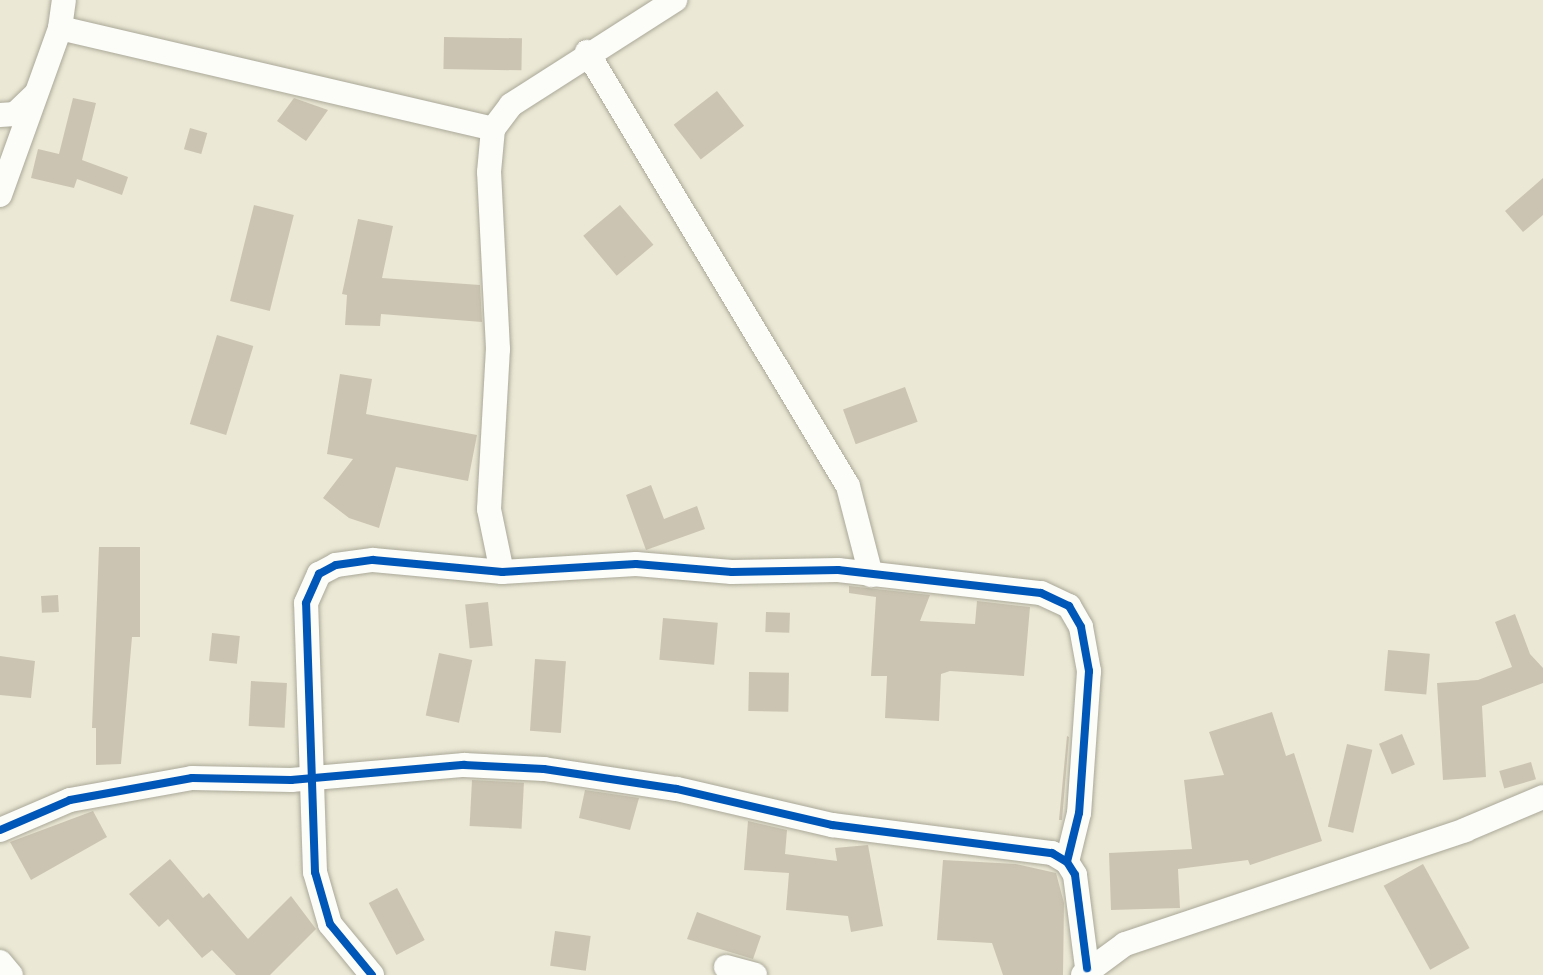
<!DOCTYPE html>
<html>
<head>
<meta charset="utf-8">
<style>
	body { margin:0 }
	#map { position:relative; width:1543px; height:975px; overflow:hidden; background:#ebe8d5; font-family:"Public Sans",sans-serif }
	div>[style] { position:absolute }
	.building>* { inset:0; background:#cbc4b2; transform-origin:0 0 }
	.roads { filter:drop-shadow(0 0 2px #aaa898) drop-shadow(0 0 2px #aaa898) }
	.minor>* { height:24px; margin:-12px; padding:0 12px; transform-origin:12px; border-radius:12px; background:#fcfcf9 }
	.cycleway>* { height:8px; margin:-4px; padding:0 4px; transform-origin:4px; border-radius:4px; background:#0057b8 }
	span { translate:-50% -50%; white-space:nowrap; text-align:center; line-height:1.15; -webkit-text-stroke:6px #f5efcb; paint-order:stroke }
</style>
</head>
<body>
<div id="map">
	<div class="building">
		<div style="left:444px;top:37px;width:78px;height:32px;rotate:1deg"></div>
		<div style="left:717px;top:91px;width:44px;height:55px;rotate:52deg"></div>
		<div style="clip-path:polygon(73px 98px,96px 103px,82px 160px,128px 177px,122px 195px,77px 179px,74px 188px,31px 178px,38px 149px,59px 154px)"></div>
		<div style="clip-path:polygon(294px 98px,328px 110px,306px 141px,277px 121px)"></div>
		<div style="left:190px;top:128px;width:18px;height:22px;rotate:16deg"></div>
		<div style="clip-path:polygon(1543px 178px,1543px 215px,1523px 232px,1505px 211px)"></div>
		<div style="left:254px;top:205px;width:41px;height:99px;rotate:14deg"></div>
		<div style="left:620px;top:205px;width:52px;height:48px;rotate:50deg"></div>
		<div style="clip-path:polygon(358px 219px,393px 226px,382px 278px,480px 285px,482px 322px,381px 314px,380px 326px,345px 325px,347px 295px,342px 294px)"></div>
		<div style="left:217px;top:335px;width:38px;height:93px;rotate:17deg"></div>
		<div style="clip-path:polygon(340px 374px,372px 379px,366px 414px,477px 435px,468px 481px,396px 467px,379px 528px,349px 518px,323px 498px,353px 459px,327px 454px)"></div>
		<div style="left:905px;top:387px;width:37px;height:66px;rotate:70deg"></div>
		<div style="clip-path:polygon(651px 485px,664px 519px,697px 506px,705px 529px,646px 550px,626px 495px)"></div>
		<div style="clip-path:polygon(99px 547px,140px 547px,140px 637px,132px 637px,121px 764px,96px 765px,96px 728px,92px 728px)"></div>
		<div style="clip-path:polygon(849px 586px,930px 595px,920px 621px,975px 624px,977px 601px,1030px 607px,1024px 676px,950px 671px,941px 674px,939px 721px,885px 718px,887px 676px,871px 676px,876px 597px,849px 593px)"></div>
		<div style="left:58px;top:595px;width:17px;height:17px;rotate:87deg"></div>
		<div style="left:488px;top:602px;width:44px;height:23px;rotate:84deg"></div>
		<div style="left:766px;top:612px;width:24px;height:20px;rotate:2deg"></div>
		<div style="clip-path:polygon(1515px 614px,1530px 654px,1543px 668px,1543px 683px,1482px 706px,1486px 777px,1443px 780px,1437px 683px,1478px 680px,1512px 667px,1495px 622px)"></div>
		<div style="left:663px;top:618px;width:55px;height:42px;rotate:5deg"></div>
		<div style="left:212px;top:633px;width:28px;height:28px;rotate:6deg"></div>
		<div style="left:1388px;top:650px;width:42px;height:41px;rotate:5deg"></div>
		<div style="left:439px;top:653px;width:34px;height:64px;rotate:12deg"></div>
		<div style="clip-path:polygon(0 656px,35px 661px,31px 698px,0 695px)"></div>
		<div style="left:535px;top:659px;width:31px;height:72px;rotate:4deg"></div>
		<div style="left:749px;top:672px;width:40px;height:39px;rotate:1deg"></div>
		<div style="left:251px;top:681px;width:36px;height:45px;rotate:3deg"></div>
		<div style="clip-path:polygon(1272px 712px,1286px 756px,1294px 753px,1322px 841px,1250px 865px,1248px 860px,1178px 869px,1180px 908px,1111px 910px,1109px 853px,1192px 849px,1184px 780px,1224px 775px,1209px 732px)"></div>
		<div style="left:1402px;top:734px;width:33px;height:25px;rotate:67deg"></div>
		<div style="clip-path:polygon(1067px 736px,1069px 737px,1062px 820px,1059px 820px)"></div>
		<div style="left:1347px;top:744px;width:26px;height:85px;rotate:13deg"></div>
		<div style="left:1531px;top:762px;width:18px;height:33px;rotate:74deg"></div>
		<div style="left:472px;top:780px;width:52px;height:46px;rotate:3deg"></div>
		<div style="clip-path:polygon(585px 790px,639px 798px,630px 830px,579px 818px)"></div>
		<div style="clip-path:polygon(93px 811px,107px 837px,31px 880px,10px 842px)"></div>
		<div style="clip-path:polygon(748px 821px,787px 830px,785px 854px,837px 861px,835px 848px,868px 845px,883px 926px,851px 932px,848px 916px,786px 910px,789px 873px,744px 870px)"></div>
		<div style="clip-path:polygon(170px 859px,203px 898px,209px 893px,248px 939px,291px 896px,316px 929px,270px 975px,236px 975px,212px 950px,202px 958px,168px 919px,159px 927px,129px 894px)"></div>
		<div style="clip-path:polygon(943px 860px,1016px 864px,1056px 873px,1064px 903px,1063px 975px,1003px 975px,992px 943px,937px 940px)"></div>
		<div style="left:1423px;top:864px;width:96px;height:45px;rotate:61deg"></div>
		<div style="left:397px;top:888px;width:59px;height:32px;rotate:62deg"></div>
		<div style="clip-path:polygon(697px 912px,761px 936px,753px 959px,687px 939px)"></div>
		<div style="left:555px;top:931px;width:36px;height:35px;rotate:8deg"></div>
	</div>
	<div class="roads">
		<div class="minor">
			<div style="left:60px;top:28px;width:445px;rotate:13.1deg"></div>
			<div style="left:587px;top:52px;width:506px;rotate:58.98deg"></div>
			<div style="left:848px;top:486px;width:92px;rotate:75.5deg"></div>
			<div style="left:0;top:115px;width:15px;rotate:-4deg"></div>
			<div style="left:15px;top:114px;width:29px;rotate:-44deg"></div>
			<div style="left:0;top:195px;width:177px;rotate:-70.2deg"></div>
			<div style="left:60px;top:28px;width:28px;rotate:-82deg"></div>
			<div style="left:502px;top:572px;width:64px;rotate:-101.7deg"></div>
			<div style="left:489px;top:509px;width:160px;rotate:-86.8deg"></div>
			<div style="left:498px;top:349px;width:177px;rotate:-92.9deg"></div>
			<div style="left:489px;top:172px;width:43px;rotate:-84.7deg"></div>
			<div style="left:493px;top:129px;width:30px;rotate:-53deg"></div>
			<div style="left:511px;top:105px;width:195px;rotate:-32.6deg"></div>
			<div style="left:0;top:830px;width:76px;rotate:-23.2deg"></div>
			<div style="left:70px;top:800px;width:124px;rotate:-10.2deg"></div>
			<div style="left:192px;top:778px;width:99px;rotate:1.2deg"></div>
			<div style="left:291px;top:780px;width:174px;rotate:-5deg"></div>
			<div style="left:464px;top:765px;width:80px;rotate:2.9deg"></div>
			<div style="left:544px;top:769px;width:134px;rotate:8.6deg"></div>
			<div style="left:677px;top:789px;width:159px;rotate:13.1deg"></div>
			<div style="left:832px;top:825px;width:222px;rotate:7.3deg"></div>
			<div style="left:1052px;top:853px;width:17px;rotate:31deg"></div>
			<div style="left:1067px;top:862px;width:15px;rotate:58deg"></div>
			<div style="left:1075px;top:875px;width:94px;rotate:82.6deg"></div>
			<div style="left:0;top:962px;width:17px;rotate:50deg"></div>
			<div style="left:726px;top:967px;width:30px;rotate:15deg"></div>
			<div style="left:372px;top:975px;width:66px;rotate:-129.5deg"></div>
			<div style="left:330px;top:924px;width:54px;rotate:-106.1deg"></div>
			<div style="left:315px;top:872px;width:269px;rotate:-91.9deg"></div>
			<div style="left:306px;top:603px;width:32px;rotate:-66deg"></div>
			<div style="left:319px;top:574px;width:19px;rotate:-28deg"></div>
			<div style="left:336px;top:565px;width:37px;rotate:-8deg"></div>
			<div style="left:373px;top:560px;width:130px;rotate:5.3deg"></div>
			<div style="left:502px;top:572px;width:134px;rotate:-3.4deg"></div>
			<div style="left:636px;top:564px;width:96px;rotate:4.8deg"></div>
			<div style="left:732px;top:572px;width:106px;rotate:-1.1deg"></div>
			<div style="left:838px;top:570px;width:204px;rotate:6.5deg"></div>
			<div style="left:1041px;top:593px;width:31px;rotate:25deg"></div>
			<div style="left:1069px;top:606px;width:24px;rotate:60deg"></div>
			<div style="left:1081px;top:627px;width:45px;rotate:79.7deg"></div>
			<div style="left:1089px;top:671px;width:142px;rotate:94deg"></div>
			<div style="left:1079px;top:813px;width:50px;rotate:103.8deg"></div>
			<div style="left:1083px;top:975px;width:52px;rotate:-36.4deg"></div>
			<div style="left:1125px;top:944px;width:359px;rotate:-18.5deg"></div>
			<div style="left:1465px;top:830px;width:85px;rotate:-22.9deg"></div>
		</div>
	</div>
	<div class="cycleway">
		<div style="left:0;top:830px;width:76px;rotate:-23.2deg"></div>
		<div style="left:70px;top:800px;width:124px;rotate:-10.2deg"></div>
		<div style="left:192px;top:778px;width:99px;rotate:1.2deg"></div>
		<div style="left:291px;top:780px;width:174px;rotate:-5deg"></div>
		<div style="left:464px;top:765px;width:80px;rotate:2.9deg"></div>
		<div style="left:544px;top:769px;width:134px;rotate:8.6deg"></div>
		<div style="left:677px;top:789px;width:159px;rotate:13.1deg"></div>
		<div style="left:832px;top:825px;width:222px;rotate:7.3deg"></div>
		<div style="left:1052px;top:853px;width:17px;rotate:31deg"></div>
		<div style="left:1067px;top:862px;width:15px;rotate:58deg"></div>
		<div style="left:1075px;top:875px;width:94px;rotate:82.6deg"></div>
		<div style="left:372px;top:975px;width:66px;rotate:-129.5deg"></div>
		<div style="left:330px;top:924px;width:54px;rotate:-106.1deg"></div>
		<div style="left:315px;top:872px;width:269px;rotate:-91.9deg"></div>
		<div style="left:306px;top:603px;width:32px;rotate:-66deg"></div>
		<div style="left:319px;top:574px;width:19px;rotate:-28deg"></div>
		<div style="left:336px;top:565px;width:37px;rotate:-8deg"></div>
		<div style="left:373px;top:560px;width:130px;rotate:5.3deg"></div>
		<div style="left:502px;top:572px;width:134px;rotate:-3.4deg"></div>
		<div style="left:636px;top:564px;width:96px;rotate:4.8deg"></div>
		<div style="left:732px;top:572px;width:106px;rotate:-1.1deg"></div>
		<div style="left:838px;top:570px;width:204px;rotate:6.5deg"></div>
		<div style="left:1041px;top:593px;width:31px;rotate:25deg"></div>
		<div style="left:1069px;top:606px;width:24px;rotate:60deg"></div>
		<div style="left:1081px;top:627px;width:45px;rotate:79.7deg"></div>
		<div style="left:1089px;top:671px;width:142px;rotate:94deg"></div>
		<div style="left:1079px;top:813px;width:50px;rotate:103.8deg"></div>
	</div>
</div>
</body>
</html>
